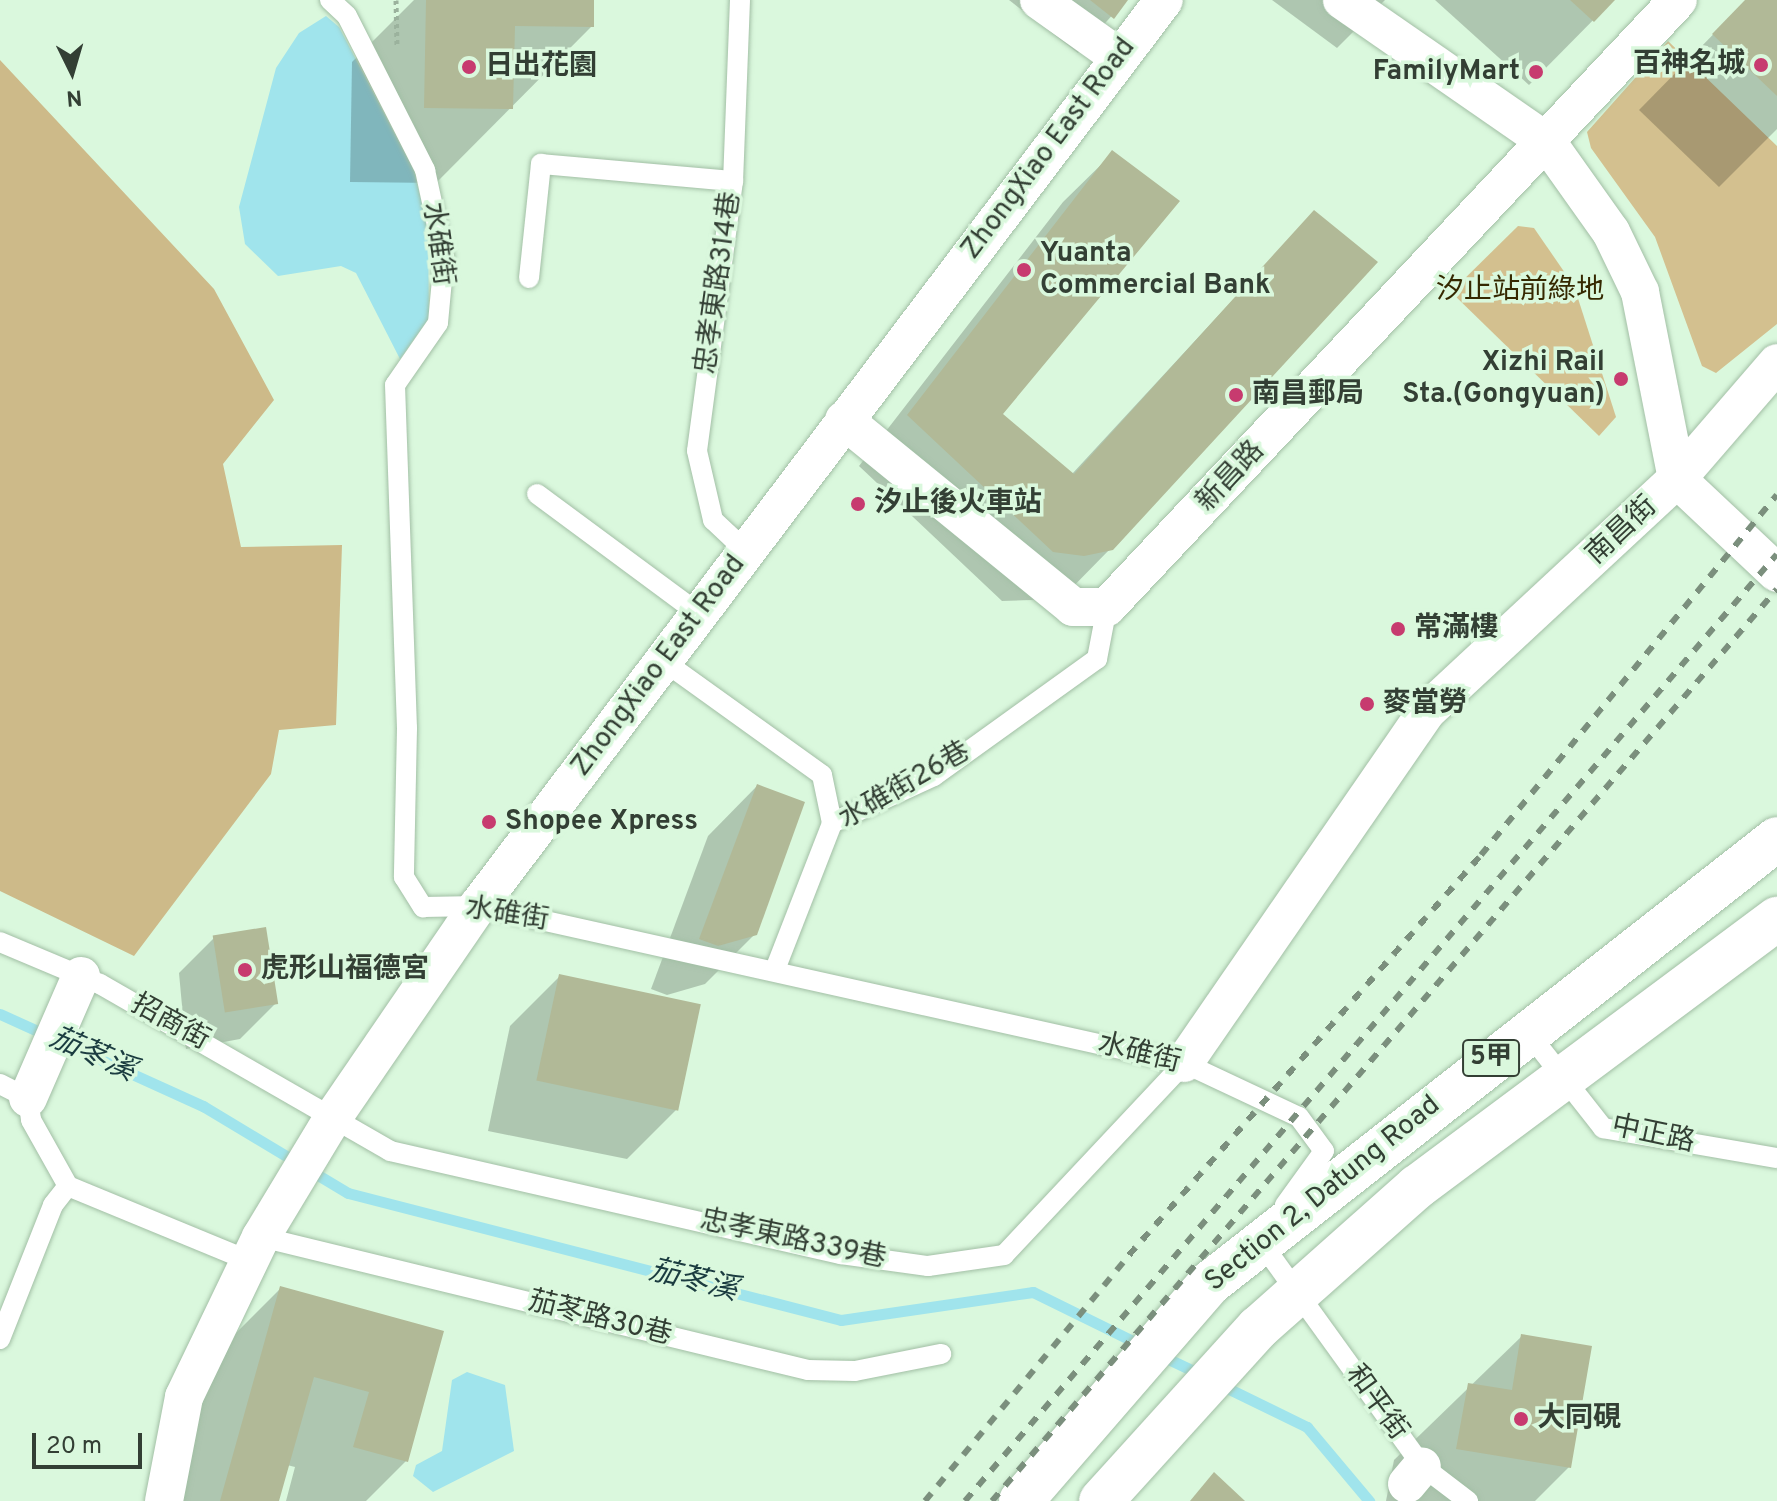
<!DOCTYPE html>
<html>
<head>
<meta charset="utf-8">
<style>
	body { margin:0 }
	#map { position:relative; width:1777px; height:1501px; overflow:hidden; background:#daf8dd; font-family:Overpass,"Noto Sans TC",sans-serif }
	div>[style] { position:absolute }
	.green>* { inset:0; background:#d3c08f }
	.forest>* { inset:0; background:#cdba89 }
	.water>* { inset:0; background:#a0e4ec }
	.shadow>* { inset:0; background:#0003 }
	.stream>* { height:11px; margin:-5.5px; padding:0 5.5px; transform-origin:5.5px; border-radius:5.5px; background:#a0e4ec }
	.building>* { inset:0; background:#b1b997; transform-origin:0 0 }
	.path>* { height:5px; margin-top:-2.5px; transform-origin:0; background:repeating-linear-gradient(90deg,#9bb29d 0 4px,transparent 0 8px) }
	.roads { filter:drop-shadow(0 0 2px #a2bfa5) drop-shadow(0 0 2px #a2bfa5) }
	.lane>* { height:20px; margin:-10px; padding:0 10px; transform-origin:10px; border-radius:10px; background:#fff }
	.street>* { height:38px; margin:-19px; padding:0 19px; transform-origin:19px; border-radius:19px; background:#fff }
	.primary>* { height:44px; margin:-22px; padding:0 22px; transform-origin:22px; border-radius:22px; background:#fff }
	.rail>* { height:6px; margin-top:-3px; transform-origin:0; background:repeating-linear-gradient(90deg,#7b8f7d 0 10px,transparent 0 20px) }
	.dots>* { width:22px; height:22px; translate:-50% -50%; box-sizing:border-box; border:4px solid #daf8dd; border-radius:50% }
	span { translate:-50% -50%; white-space:nowrap; text-align:center; line-height:1.15; -webkit-text-stroke:7px #daf8dd; paint-order:stroke }
	.shield-label span { padding:2px 6px; background:#daf8dd; border:2px solid; border-radius:6px; -webkit-text-stroke-width:0 }
	.shield-label { font-size:26px; color:#333f34; font-weight:700 }
	.poi-label { font-size:28px; color:#333f34; font-weight:700 }
	.right { translate:-100% -50%; text-align:right }
	.left { translate:0 -50%; text-align:left }
	.street-label { font-size:28px; color:#333f34 }
	.park-label { font-size:28px; color:#352800 }
	.water-label { font-size:30px; color:#1b3c40; font-style:italic }
	.north { position:absolute; left:32px; top:32px; width:80px; height:80px; -webkit-text-stroke:6px #daf8dd; paint-order:stroke; rotate:175deg; font-size:22px; font-weight:700; line-height:32px; text-align:center; color:#333f34 }
	.north::after { content:''; display:block; margin:auto; width:28px; height:36px; background:#333f34; clip-path:polygon(50% 0,100% 100%,50% 72%,0 100%) }
	.scale { position:absolute; left:32px; top:1433px; width:110px; height:36px; box-sizing:border-box; border:4px solid #333f34; border-top:0; padding-left:10px; font-size:24px; line-height:28px; white-space:nowrap; color:#333f34; -webkit-text-stroke:6px #daf8dd; paint-order:stroke }
</style>
</head>
<body>
<div id="map">
	<div class="green">
		<div style="clip-path:polygon(1668px 41px,1777px 146px,1777px 324px,1716px 373px,1702px 366px,1655px 237px,1591px 148px,1587px 132px)"></div>
		<div style="clip-path:polygon(1518px 226px,1534px 228px,1574px 286px,1616px 417px,1599px 436px,1451px 292px)"></div>
	</div>
	<div class="forest">
		<div style="clip-path:polygon(0 60px,214px 289px,274px 400px,223px 464px,241px 547px,342px 545px,336px 725px,279px 730px,271px 774px,134px 956px,0 891px)"></div>
	</div>
	<div class="water">
		<div style="clip-path:polygon(326px 16px,339px 27px,414px 171px,428px 229px,429px 318px,400px 359px,356px 273px,341px 266px,278px 276px,245px 244px,239px 207px,276px 68px,299px 33px)"></div>
		<div style="clip-path:polygon(467px 1372px,505px 1385px,514px 1451px,433px 1492px,413px 1476px,416px 1465px,442px 1451px,452px 1380px)"></div>
	</div>
	<div class="shadow">
		<div style="clip-path:polygon(414px 0,592px 0,592px 26px,436px 183px,350px 182px,352px 62px)"></div>
		<div style="clip-path:polygon(1009px 0,1126px 0,1078px 53px)"></div>
		<div style="clip-path:polygon(1272px 0,1385px 0,1337px 48px)"></div>
		<div style="clip-path:polygon(1435px 0,1613px 0,1529px 85px)"></div>
		<div style="clip-path:polygon(1747px 0,1777px 0,1777px 129px,1719px 187px,1639px 110px)"></div>
		<div style="clip-path:polygon(1113px 153px,1001px 414px,1072px 474px,1314px 212px,1111px 548px,1061px 599px,1002px 601px,859px 466px,1063px 202px)"></div>
		<div style="clip-path:polygon(757px 786px,755px 934px,705px 984px,667px 995px,651px 989px,708px 836px)"></div>
		<div style="clip-path:polygon(214px 938px,276px 1003px,240px 1039px,186px 1049px,179px 973px)"></div>
		<div style="clip-path:polygon(560px 976px,677px 1109px,627px 1159px,488px 1131px,510px 1026px)"></div>
		<div style="clip-path:polygon(281px 1288px,442px 1333px,406px 1461px,366px 1501px,286px 1501px,295px 1467px,287px 1465px,277px 1501px,167px 1501px,206px 1363px)"></div>
		<div style="clip-path:polygon(1522px 1336px,1569px 1467px,1535px 1501px,1386px 1501px,1394px 1460px)"></div>
	</div>
	<div class="stream">
		<div style="left:0;top:1014px;width:223px;rotate:24.4deg"></div>
		<div style="left:203px;top:1106px;width:169px;rotate:31deg"></div>
		<div style="left:348px;top:1193px;width:509px;rotate:14.45deg"></div>
		<div style="left:841px;top:1320px;width:194px;rotate:-8.3deg"></div>
		<div style="left:1033px;top:1292px;width:125px;rotate:26.2deg"></div>
		<div style="left:1160px;top:1355px;width:47px;rotate:25.5deg"></div>
		<div style="left:1221px;top:1385px;width:96px;rotate:26deg"></div>
		<div style="left:1307px;top:1427px;width:97px;rotate:50deg"></div>
	</div>
	<div class="building">
		<div style="clip-path:polygon(426px 0,594px 0,594px 27px,515px 26px,513px 109px,424px 108px)"></div>
		<div style="clip-path:polygon(1090px 0,1128px 0,1114px 19px)"></div>
		<div style="clip-path:polygon(1570px 0,1615px 0,1594px 22px)"></div>
		<div style="clip-path:polygon(1745px 0,1777px 0,1777px 96px,1712px 34px)"></div>
		<div style="clip-path:polygon(1112px 150px,1180px 201px,1003px 414px,1074px 474px,1314px 210px,1378px 262px,1113px 550px,1084px 556px,1053px 552px,907px 415px)"></div>
		<div style="clip-path:polygon(757px 784px,805px 802px,757px 935px,718px 946px,699px 939px)"></div>
		<div style="left:266px;top:927px;width:78px;height:54px;rotate:81deg"></div>
		<div style="left:559px;top:974px;width:145px;height:109px;rotate:12deg"></div>
		<div style="clip-path:polygon(280px 1286px,444px 1331px,408px 1462px,353px 1447px,369px 1392px,314px 1377px,279px 1501px,220px 1501px)"></div>
		<div style="clip-path:polygon(1521px 1334px,1592px 1346px,1571px 1468px,1456px 1449px,1468px 1383px,1512px 1390px)"></div>
		<div style="clip-path:polygon(1214px 1472px,1245px 1501px,1190px 1501px)"></div>
	</div>
	<div class="path">
		<div style="left:396px;top:0;width:47px;rotate:88.8deg"></div>
	</div>
	<div class="roads">
		<div class="lane">
			<div style="left:330px;top:0;width:23px;rotate:43deg"></div>
			<div style="left:347px;top:16px;width:173px;rotate:63.1deg"></div>
			<div style="left:425px;top:170px;width:90px;rotate:77.8deg"></div>
			<div style="left:444px;top:258px;width:65px;rotate:95.3deg"></div>
			<div style="left:438px;top:323px;width:75px;rotate:124.7deg"></div>
			<div style="left:395px;top:385px;width:343px;rotate:88deg"></div>
			<div style="left:407px;top:728px;width:149px;rotate:91.2deg"></div>
			<div style="left:404px;top:877px;width:36px;rotate:58deg"></div>
			<div style="left:423px;top:907px;width:55px;rotate:-1deg"></div>
			<div style="left:478px;top:906px;width:723px;rotate:12.54deg"></div>
			<div style="left:1184px;top:1063px;width:127px;rotate:25.2deg"></div>
			<div style="left:1299px;top:1117px;width:42px;rotate:53.7deg"></div>
			<div style="left:1324px;top:1151px;width:67px;rotate:125.8deg"></div>
			<div style="left:740px;top:0;width:181px;rotate:92.2deg"></div>
			<div style="left:733px;top:181px;width:272px;rotate:97.6deg"></div>
			<div style="left:697px;top:451px;width:71px;rotate:76.9deg"></div>
			<div style="left:713px;top:520px;width:44px;rotate:43.2deg"></div>
			<div style="left:529px;top:278px;width:115px;rotate:-84deg"></div>
			<div style="left:541px;top:164px;width:193px;rotate:5.1deg"></div>
			<div style="left:537px;top:494px;width:200px;rotate:36.5deg"></div>
			<div style="left:662px;top:660px;width:197px;rotate:35.7deg"></div>
			<div style="left:822px;top:775px;width:49px;rotate:78.2deg"></div>
			<div style="left:0;top:942px;width:108px;rotate:22.8deg"></div>
			<div style="left:100px;top:984px;width:335px;rotate:29.9deg"></div>
			<div style="left:390px;top:1151px;width:463px;rotate:12.9deg"></div>
			<div style="left:841px;top:1254px;width:88px;rotate:7.9deg"></div>
			<div style="left:928px;top:1266px;width:77px;rotate:-8.2deg"></div>
			<div style="left:1004px;top:1255px;width:263px;rotate:-46.8deg"></div>
			<div style="left:776px;top:967px;width:155px;rotate:-68.7deg"></div>
			<div style="left:832px;top:823px;width:112px;rotate:-24.7deg"></div>
			<div style="left:934px;top:776px;width:201px;rotate:-35.7deg"></div>
			<div style="left:1097px;top:659px;width:53px;rotate:-79.1deg"></div>
			<div style="left:1526px;top:1030px;width:125px;rotate:51.8deg"></div>
			<div style="left:1603px;top:1128px;width:177px;rotate:9.8deg"></div>
			<div style="left:0;top:1084px;width:31px;rotate:27deg"></div>
			<div style="left:28px;top:1098px;width:22px;rotate:82deg"></div>
			<div style="left:31px;top:1120px;width:76px;rotate:60.7deg"></div>
			<div style="left:68px;top:1186px;width:197px;rotate:22.4deg"></div>
			<div style="left:261px;top:1237px;width:563px;rotate:13.67deg"></div>
			<div style="left:808px;top:1370px;width:47px;rotate:1.2deg"></div>
			<div style="left:855px;top:1371px;width:88px;rotate:-11.2deg"></div>
			<div style="left:1260px;top:1241px;width:277px;rotate:54.2deg"></div>
			<div style="left:1422px;top:1466px;width:58px;rotate:37.3deg"></div>
			<div style="left:0;top:1339px;width:144px;rotate:-68.4deg"></div>
			<div style="left:53px;top:1205px;width:24px;rotate:-52deg"></div>
		</div>
		<div class="street">
			<div style="left:1039px;top:0;width:98px;rotate:35.5deg"></div>
			<div style="left:1342px;top:0;width:249px;rotate:34.7deg"></div>
			<div style="left:1547px;top:142px;width:110px;rotate:54.6deg"></div>
			<div style="left:1611px;top:232px;width:67px;rotate:64.2deg"></div>
			<div style="left:1640px;top:292px;width:191px;rotate:78.8deg"></div>
			<div style="left:844px;top:420px;width:296px;rotate:39.2deg"></div>
			<div style="left:1073px;top:607px;width:34px"></div>
			<div style="left:1107px;top:607px;width:833px;rotate:-46.75deg"></div>
			<div style="left:1677px;top:479px;width:137px;rotate:43.2deg"></div>
			<div style="left:1184px;top:1063px;width:426px;rotate:-55.4deg"></div>
			<div style="left:1426px;top:712px;width:342px;rotate:-42.9deg"></div>
			<div style="left:1677px;top:479px;width:153px;rotate:-49.2deg"></div>
			<div style="left:28px;top:1098px;width:133px;rotate:-66.5deg"></div>
			<div style="left:1407px;top:1484px;width:23px;rotate:-50deg"></div>
			<div style="left:164px;top:1501px;width:106px;rotate:-79.1deg"></div>
			<div style="left:184px;top:1397px;width:178px;rotate:-64.3deg"></div>
			<div style="left:261px;top:1237px;width:141px;rotate:-58.9deg"></div>
			<div style="left:334px;top:1116px;width:255px;rotate:-55.6deg"></div>
			<div style="left:478px;top:906px;width:1136px;rotate:-52.87deg"></div>
		</div>
		<div class="primary">
			<div style="left:1021px;top:1501px;width:289px;rotate:-49.1deg"></div>
			<div style="left:1210px;top:1283px;width:720px;rotate:-38.06deg"></div>
			<div style="left:1101px;top:1501px;width:234px;rotate:-47.8deg"></div>
			<div style="left:1258px;top:1328px;width:213px;rotate:-41.6deg"></div>
			<div style="left:1417px;top:1187px;width:449px;rotate:-36.7deg"></div>
		</div>
	</div>
	<div class="rail">
		<div style="left:925px;top:1501px;width:320px;rotate:-50.3deg"></div>
		<div style="left:1129px;top:1255px;width:533px;rotate:-48.65deg"></div>
		<div style="left:1481px;top:855px;width:466px;rotate:-50.6deg"></div>
		<div style="left:965px;top:1501px;width:1247px;rotate:-49.39deg"></div>
		<div style="left:992px;top:1501px;width:1203px;rotate:-49.28deg"></div>
	</div>
	<div class="dots">
		<div style="left:1761px;top:65px;background:#c73b6f"></div>
		<div style="left:469px;top:67px;background:#c73b6f"></div>
		<div style="left:1536px;top:72px;background:#c73b6f"></div>
		<div style="left:1024px;top:270px;background:#c73b6f"></div>
		<div style="left:1621px;top:379px;background:#c73b6f"></div>
		<div style="left:1236px;top:395px;background:#c73b6f"></div>
		<div style="left:858px;top:504px;background:#c73b6f"></div>
		<div style="left:1398px;top:629px;background:#c73b6f"></div>
		<div style="left:1367px;top:704px;background:#c73b6f"></div>
		<div style="left:489px;top:822px;background:#c73b6f"></div>
		<div style="left:245px;top:970px;background:#c73b6f"></div>
		<div style="left:1521px;top:1419px;background:#c73b6f"></div>
	</div>
	<div class="shield-label">
		<span style="left:1491px;top:1058px">5甲</span>
	</div>
	<div class="poi-label">
		<span class="right" style="left:1745px;top:65px">百神名城</span>
		<span class="left" style="left:485px;top:67px">日出花園</span>
		<span class="right" style="left:1520px;top:72px">FamilyMart</span>
		<span class="left" style="left:1040px;top:270px">Yuanta<br>Commercial Bank</span>
		<span class="right" style="left:1605px;top:379px">Xizhi Rail<br>Sta.(Gongyuan)</span>
		<span class="left" style="left:1252px;top:395px">南昌郵局</span>
		<span class="left" style="left:874px;top:504px">汐止後火車站</span>
		<span class="left" style="left:1414px;top:629px">常滿樓</span>
		<span class="left" style="left:1383px;top:704px">麥當勞</span>
		<span class="left" style="left:505px;top:822px">Shopee Xpress</span>
		<span class="left" style="left:261px;top:970px">虎形山福德宮</span>
		<span class="left" style="left:1537px;top:1419px">大同硯</span>
	</div>
	<div class="street-label">
		<span style="left:1049px;top:149px;rotate:-53deg">ZhongXiao East Road</span>
		<span style="left:437px;top:244px;rotate:82deg">水碓街</span>
		<span style="left:719px;top:283px;rotate:-82deg">忠孝東路314巷</span>
		<span style="left:1231px;top:477px;rotate:-47deg">新昌路</span>
		<span style="left:1622px;top:531px;rotate:-43deg">南昌街</span>
		<span style="left:659px;top:666px;rotate:-53deg">ZhongXiao East Road</span>
		<span style="left:905px;top:786px;rotate:-30deg">水碓街26巷</span>
		<span style="left:507px;top:915px;rotate:9deg">水碓街</span>
		<span style="left:170px;top:1023px;rotate:29deg">招商街</span>
		<span style="left:1139px;top:1054px;rotate:14deg">水碓街</span>
		<span style="left:1653px;top:1135px;rotate:12deg">中正路</span>
		<span style="left:1323px;top:1194px;rotate:-39deg">Section 2, Datung Road</span>
		<span style="left:793px;top:1240px;rotate:12deg">忠孝東路339巷</span>
		<span style="left:600px;top:1319px;rotate:14deg">茄苳路30巷</span>
		<span style="left:1376px;top:1403px;rotate:54deg">和平街</span>
	</div>
	<div class="park-label">
		<span style="left:1520px;top:291px">汐止站前綠地</span>
	</div>
	<div class="water-label">
		<span style="left:92px;top:1056px;rotate:24deg">茄苳溪</span>
		<span style="left:693px;top:1282px;rotate:14deg">茄苳溪</span>
	</div>
	<div class="north">N</div>
	<div class="scale">20 m</div>
</div>
</body>
</html>
